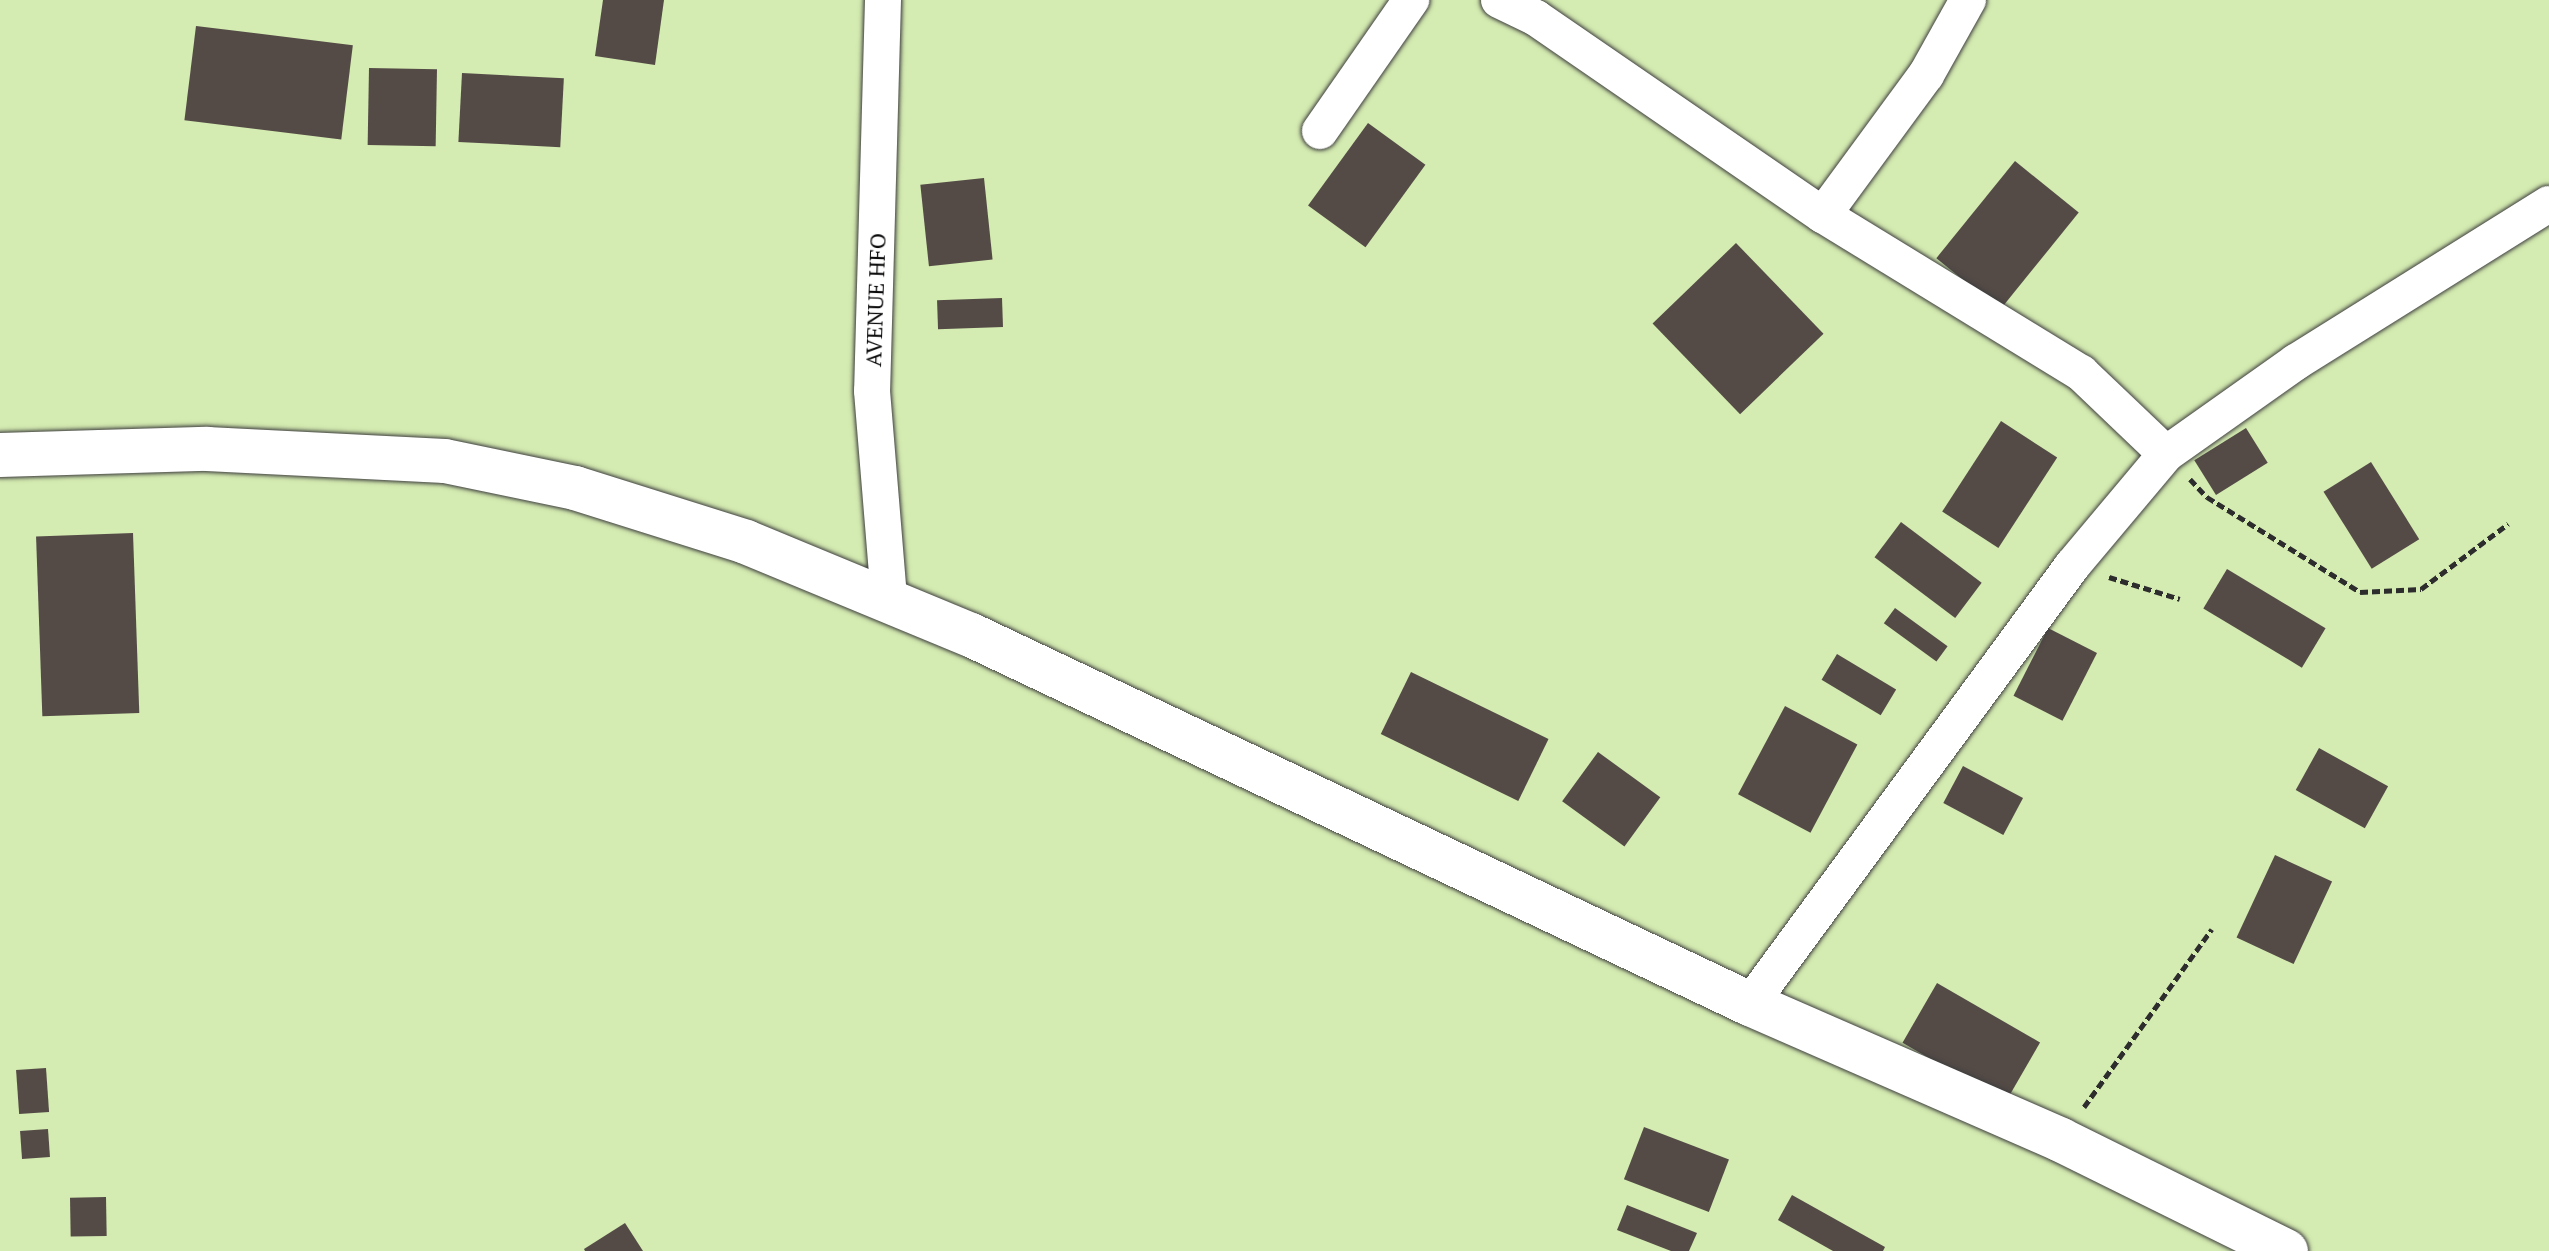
<!DOCTYPE html>
<html>
<head>
<meta charset="utf-8">
<style>
	body { margin:0 }
	#map { position:relative; width:2549px; height:1251px; overflow:hidden; background:#fff9e9; font-family:"PT Serif",serif }
	div>[style] { position:absolute }
	.green>* { inset:0; background:#d4ebb1; transform-origin:0 0 }
	.building>* { inset:0; background:#544b47; transform-origin:0 0 }
	.path>* { height:5px; margin-top:-2.5px; transform-origin:0; background:repeating-linear-gradient(90deg,#2d2d2d 0 8px,transparent 0 12px) }
	.roads { filter:drop-shadow(0 0 2px #3e3e3e) drop-shadow(0 0 2px #3e3e3e) }
	.minor>* { height:36px; margin:-18px; padding:0 18px; transform-origin:18px; border-radius:18px; background:#fff }
	.tertiary>* { height:44px; margin:-22px; padding:0 22px; transform-origin:22px; border-radius:22px; background:#fff }
	span { translate:-50% -50%; white-space:nowrap; text-align:center; line-height:1.15; -webkit-text-stroke:8px #fff; paint-order:stroke }
	.street-label { font-size:22px; color:#0b0b0b }
</style>
</head>
<body>
<div id="map">
	<div class="green">
		<div style="left:0;top:0;width:2549px;height:1251px"></div>
	</div>
	<div class="building">
		<div style="clip-path:polygon(603px 0,664px 0,655px 65px,595px 56px)"></div>
		<div style="left:196px;top:26px;width:158px;height:95px;rotate:7deg"></div>
		<div style="left:369px;top:68px;width:68px;height:77px;rotate:1deg"></div>
		<div style="left:462px;top:73px;width:102px;height:69px;rotate:3deg"></div>
		<div style="left:1368px;top:123px;width:71px;height:102px;rotate:36deg"></div>
		<div style="left:2015px;top:161px;width:82px;height:125px;rotate:39deg"></div>
		<div style="left:984px;top:178px;width:82px;height:64px;rotate:84deg"></div>
		<div style="left:1736px;top:243px;width:126px;height:116px;rotate:46deg"></div>
		<div style="left:1002px;top:298px;width:29px;height:65px;rotate:88deg"></div>
		<div style="left:2001px;top:421px;width:67px;height:108px;rotate:33deg"></div>
		<div style="left:2246px;top:428px;width:41px;height:61px;rotate:58deg"></div>
		<div style="left:2371px;top:462px;width:91px;height:56px;rotate:58deg"></div>
		<div style="left:1901px;top:522px;width:101px;height:44px;rotate:37deg"></div>
		<div style="left:133px;top:533px;width:180px;height:97px;rotate:88deg"></div>
		<div style="left:2227px;top:569px;width:115px;height:46px;rotate:31deg"></div>
		<div style="left:1895px;top:608px;width:65px;height:19px;rotate:36deg"></div>
		<div style="left:2048px;top:628px;width:55px;height:76px;rotate:27deg"></div>
		<div style="left:1837px;top:654px;width:69px;height:30px;rotate:31deg"></div>
		<div style="left:1411px;top:672px;width:153px;height:69px;rotate:26deg"></div>
		<div style="left:1785px;top:706px;width:82px;height:100px;rotate:28deg"></div>
		<div style="left:2319px;top:748px;width:79px;height:48px;rotate:29deg"></div>
		<div style="left:1598px;top:752px;width:77px;height:61px;rotate:36deg"></div>
		<div style="left:1963px;top:766px;width:68px;height:42px;rotate:28deg"></div>
		<div style="left:2275px;top:855px;width:63px;height:91px;rotate:25deg"></div>
		<div style="left:1937px;top:983px;width:119px;height:69px;rotate:30deg"></div>
		<div style="left:46px;top:1068px;width:44px;height:30px;rotate:86deg"></div>
		<div style="left:1644px;top:1127px;width:91px;height:56px;rotate:21deg"></div>
		<div style="left:48px;top:1129px;width:28px;height:28px;rotate:86deg"></div>
		<div style="clip-path:polygon(1792px 1195px,1885px 1247px,1883px 1251px,1833px 1251px,1778px 1220px)"></div>
		<div style="left:106px;top:1197px;width:39px;height:36px;rotate:89deg"></div>
		<div style="clip-path:polygon(1627px 1205px,1697px 1233px,1689px 1251px,1671px 1251px,1617px 1230px)"></div>
		<div style="clip-path:polygon(625px 1223px,643px 1251px,585px 1251px,584px 1249px)"></div>
	</div>
	<div class="path">
		<div style="left:2190px;top:479px;width:25px;rotate:47deg"></div>
		<div style="left:2207px;top:497px;width:180px;rotate:31.8deg"></div>
		<div style="left:2360px;top:592px;width:61px;rotate:-2.8deg"></div>
		<div style="left:2421px;top:589px;width:109px;rotate:-36.8deg"></div>
		<div style="left:2109px;top:577px;width:74px;rotate:17.2deg"></div>
		<div style="left:2084px;top:1107px;width:219px;rotate:-54.3deg"></div>
	</div>
	<div class="roads">
		<div class="minor">
			<div style="left:883px;top:0;width:391px;rotate:91.6deg"></div>
			<div style="left:872px;top:391px;width:210px;rotate:85.3deg"></div>
			<div style="left:1499px;top:0;width:41px;rotate:25.9deg"></div>
			<div style="left:1536px;top:18px;width:348px;rotate:34.5deg"></div>
			<div style="left:1823px;top:215px;width:303px;rotate:31.5deg"></div>
			<div style="left:2081px;top:373px;width:117px;rotate:43.6deg"></div>
			<div style="left:1320px;top:131px;width:160px;rotate:-55.2deg"></div>
			<div style="left:1823px;top:215px;width:174px;rotate:-53.7deg"></div>
			<div style="left:1926px;top:75px;width:86px;rotate:-60.8deg"></div>
			<div style="left:1750px;top:1004px;width:544px;rotate:-53.68deg"></div>
			<div style="left:2072px;top:566px;width:146px;rotate:-50deg"></div>
			<div style="left:2166px;top:454px;width:159px;rotate:-35.3deg"></div>
			<div style="left:2296px;top:362px;width:298px;rotate:-32deg"></div>
		</div>
		<div class="tertiary">
			<div style="left:0;top:455px;width:207px;rotate:-1.7deg"></div>
			<div style="left:207px;top:449px;width:238px;rotate:2.9deg"></div>
			<div style="left:445px;top:461px;width:133px;rotate:11.7deg"></div>
			<div style="left:575px;top:488px;width:179px;rotate:17.5deg"></div>
			<div style="left:746px;top:542px;width:243px;rotate:22.5deg"></div>
			<div style="left:971px;top:635px;width:862px;rotate:25.35deg"></div>
			<div style="left:1750px;top:1004px;width:339px;rotate:23.6deg"></div>
			<div style="left:2061px;top:1140px;width:251px;rotate:26.3deg"></div>
		</div>
	</div>
	<div class="street-label">
		<span style="left:875px;top:300px;rotate:-88deg">AVENUE HFO</span>
	</div>
</div>
</body>
</html>
